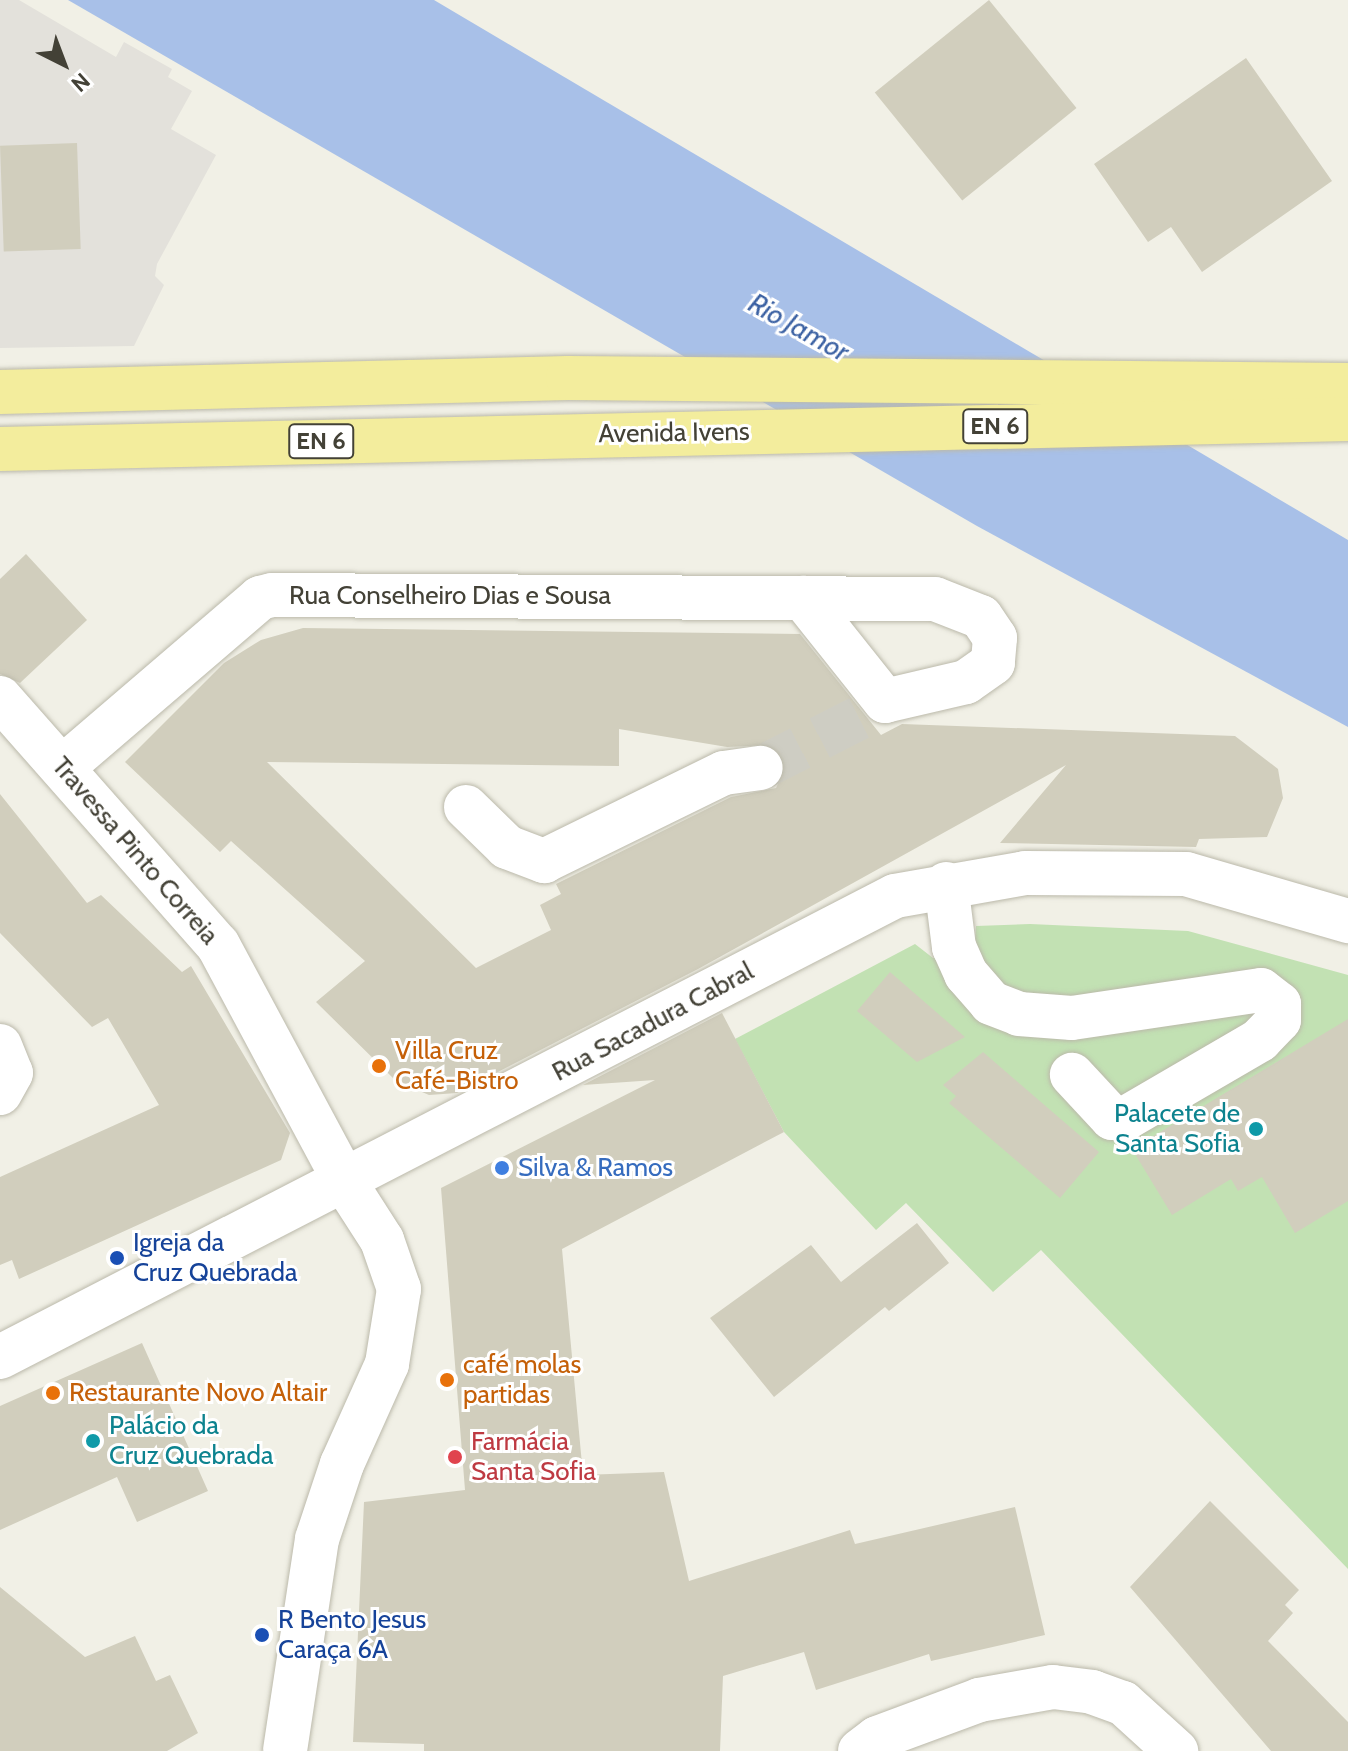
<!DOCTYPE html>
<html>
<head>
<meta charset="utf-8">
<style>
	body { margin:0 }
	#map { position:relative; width:1348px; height:1751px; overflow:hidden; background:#f1f0e6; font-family:Cabin,sans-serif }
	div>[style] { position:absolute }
	.industrial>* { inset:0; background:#e3e1db }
	.green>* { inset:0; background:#c2e1b3 }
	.water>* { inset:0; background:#a8c0e8 }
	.building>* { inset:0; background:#d1cebd; transform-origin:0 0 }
	.minor-tunnel>* { height:44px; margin-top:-22px; transform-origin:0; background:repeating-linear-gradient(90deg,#cecdc3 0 44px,transparent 0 66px) }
	.roads { filter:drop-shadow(0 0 2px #bbb9aa) drop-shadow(0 0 2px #bbb9aa) }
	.minor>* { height:44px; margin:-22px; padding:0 22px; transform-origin:22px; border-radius:22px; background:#fff }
	.major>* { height:44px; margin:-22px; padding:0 22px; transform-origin:22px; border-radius:22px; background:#f3ed9d }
	.dots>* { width:22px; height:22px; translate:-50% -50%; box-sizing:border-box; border:4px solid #fff; border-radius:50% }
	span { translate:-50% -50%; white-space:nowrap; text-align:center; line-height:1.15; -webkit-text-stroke:6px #fff; paint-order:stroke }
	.shield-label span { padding:2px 6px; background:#fff; border:2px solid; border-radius:6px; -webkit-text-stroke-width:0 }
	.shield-label { font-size:24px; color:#434136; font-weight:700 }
	.street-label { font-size:26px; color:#434136 }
	.food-label { font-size:26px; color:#c56008 }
	.left { translate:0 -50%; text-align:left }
	.culture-label { font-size:26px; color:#0d838f }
	.right { translate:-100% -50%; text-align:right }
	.shop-label { font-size:26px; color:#366cbe }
	.transit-label { font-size:26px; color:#164399 }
	.health-label { font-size:26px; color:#be3a42 }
	.water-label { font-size:28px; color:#3b61a3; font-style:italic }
	.north { position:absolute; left:24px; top:24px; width:80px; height:80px; -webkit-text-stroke:6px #fff; paint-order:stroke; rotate:138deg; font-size:22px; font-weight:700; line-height:32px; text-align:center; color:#434136 }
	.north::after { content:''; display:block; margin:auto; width:28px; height:36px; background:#434136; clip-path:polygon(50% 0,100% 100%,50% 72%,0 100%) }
</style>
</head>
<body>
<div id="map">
	<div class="industrial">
		<div style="clip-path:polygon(0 0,19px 0,116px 57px,124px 42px,172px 69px,168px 77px,192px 91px,171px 129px,216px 155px,157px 264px,155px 276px,164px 285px,134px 346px,0 348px)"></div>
	</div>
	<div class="green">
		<div style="clip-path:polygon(1030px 924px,1188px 931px,1348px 975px,1348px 1569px,1041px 1250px,993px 1292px,906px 1203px,876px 1230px,784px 1132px,735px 1039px,915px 944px,933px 958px,975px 943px,976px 926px)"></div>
	</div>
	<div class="water">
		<div style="clip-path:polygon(68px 0,434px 0,1348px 540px,1348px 727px,977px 526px)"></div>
	</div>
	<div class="building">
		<div style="left:989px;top:0;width:139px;height:147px;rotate:51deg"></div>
		<div style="clip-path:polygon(1246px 58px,1332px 181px,1202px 272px,1171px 227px,1148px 242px,1094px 164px)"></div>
		<div style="left:77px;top:143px;width:106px;height:77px;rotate:88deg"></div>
		<div style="clip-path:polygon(26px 554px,87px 620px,20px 683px,0 674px,0 579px)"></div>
		<div style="clip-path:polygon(evenodd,303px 628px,800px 634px,881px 735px,902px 724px,1235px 736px,1278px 769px,1283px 798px,1267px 837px,1199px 839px,1196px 847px,1000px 843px,1066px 765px,698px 969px,457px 1093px,429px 1095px,396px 1081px,316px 1002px,365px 961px,231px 841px,220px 852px,125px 762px,224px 663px,261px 640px,303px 628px,619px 729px,727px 747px,770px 745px,783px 757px,800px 760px,786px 767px,776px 788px,731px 797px,556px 884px,561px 894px,540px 905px,551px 930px,476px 968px,267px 762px,619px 766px,619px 729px)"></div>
		<div style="clip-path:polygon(0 794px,87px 903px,101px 895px,182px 972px,191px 966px,290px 1133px,281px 1160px,19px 1279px,12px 1260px,0 1265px,0 1177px,159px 1105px,108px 1018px,92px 1027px,0 933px)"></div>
		<div style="clip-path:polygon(890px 972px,965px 1037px,917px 1062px,857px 1011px)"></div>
		<div style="clip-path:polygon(722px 1013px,784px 1132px,562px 1249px,583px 1475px,664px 1472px,689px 1581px,850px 1530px,855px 1544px,1015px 1507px,1045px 1635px,931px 1661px,929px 1654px,816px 1690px,804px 1652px,723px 1676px,720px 1751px,424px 1751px,424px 1744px,353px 1742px,364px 1502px,465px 1490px,441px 1188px,655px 1080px,583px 1085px)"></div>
		<div style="clip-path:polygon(1348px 1019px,1348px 1201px,1295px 1233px,1262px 1177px,1238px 1191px,1231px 1179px,1172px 1215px,1132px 1149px)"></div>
		<div style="clip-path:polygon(983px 1052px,1099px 1152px,1060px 1198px,949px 1103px,956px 1096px,943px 1085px)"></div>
		<div style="clip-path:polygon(917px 1223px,949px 1263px,889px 1311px,885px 1307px,774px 1397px,710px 1318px,811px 1245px,841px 1282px)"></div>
		<div style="clip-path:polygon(142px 1343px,208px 1491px,137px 1522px,117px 1477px,0 1530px,0 1406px)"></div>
		<div style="clip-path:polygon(1210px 1501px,1299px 1590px,1285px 1605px,1293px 1613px,1268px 1641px,1348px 1722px,1348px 1751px,1271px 1751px,1130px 1587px)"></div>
		<div style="clip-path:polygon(0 1587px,85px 1657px,135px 1636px,156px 1681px,170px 1675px,198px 1733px,167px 1751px,0 1751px)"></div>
	</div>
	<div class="minor-tunnel">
		<div style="left:761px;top:768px;width:119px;rotate:-27deg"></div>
	</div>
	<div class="roads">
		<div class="minor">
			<div style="left:0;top:698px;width:329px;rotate:48.6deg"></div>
			<div style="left:218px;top:945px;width:271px;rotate:61.8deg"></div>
			<div style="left:346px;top:1184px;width:67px;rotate:57.3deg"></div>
			<div style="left:382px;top:1240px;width:52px;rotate:70.9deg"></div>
			<div style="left:399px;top:1289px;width:76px;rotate:99.1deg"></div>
			<div style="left:387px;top:1364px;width:110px;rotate:114.2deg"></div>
			<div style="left:342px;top:1464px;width:79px;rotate:108.4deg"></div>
			<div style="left:317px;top:1539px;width:214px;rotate:98.6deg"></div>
			<div style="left:63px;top:767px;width:260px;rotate:-40.6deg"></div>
			<div style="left:260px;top:598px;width:12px;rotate:-14deg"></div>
			<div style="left:272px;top:595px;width:663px;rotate:0.35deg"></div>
			<div style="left:935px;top:599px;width:49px;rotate:21.4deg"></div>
			<div style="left:981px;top:617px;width:25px;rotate:56deg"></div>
			<div style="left:995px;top:638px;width:25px;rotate:95deg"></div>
			<div style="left:993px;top:663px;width:33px;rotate:145deg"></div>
			<div style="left:966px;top:682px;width:83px;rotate:166.8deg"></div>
			<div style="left:885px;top:701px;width:132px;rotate:-128.5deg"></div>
			<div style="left:466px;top:807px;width:57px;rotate:44.3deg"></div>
			<div style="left:507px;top:847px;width:40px;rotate:21deg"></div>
			<div style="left:544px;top:861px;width:200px;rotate:-26.1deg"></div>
			<div style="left:724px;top:773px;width:37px;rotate:-8deg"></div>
			<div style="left:946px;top:884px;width:64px;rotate:82.8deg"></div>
			<div style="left:954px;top:947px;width:30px;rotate:66deg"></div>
			<div style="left:966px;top:974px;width:38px;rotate:49deg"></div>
			<div style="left:991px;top:1003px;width:30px;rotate:21deg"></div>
			<div style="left:1019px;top:1014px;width:53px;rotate:4.3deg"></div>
			<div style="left:1072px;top:1018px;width:191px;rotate:-8.4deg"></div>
			<div style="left:1261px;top:990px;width:23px;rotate:38deg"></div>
			<div style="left:1279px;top:1004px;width:16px;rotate:90deg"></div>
			<div style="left:1279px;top:1020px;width:28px;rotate:134deg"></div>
			<div style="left:1260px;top:1040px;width:155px;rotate:149.8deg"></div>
			<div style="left:1126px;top:1118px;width:14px;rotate:180deg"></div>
			<div style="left:1112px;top:1118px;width:59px;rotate:-132.9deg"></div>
			<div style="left:0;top:1046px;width:29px;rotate:68deg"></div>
			<div style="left:11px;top:1073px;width:23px;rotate:119deg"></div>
			<div style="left:0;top:1357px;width:1007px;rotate:-27.25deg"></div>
			<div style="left:895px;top:896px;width:132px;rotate:-10deg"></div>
			<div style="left:1025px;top:873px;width:161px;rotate:0.4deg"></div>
			<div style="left:1186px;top:874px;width:169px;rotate:16.2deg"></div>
			<div style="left:860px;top:1751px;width:21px;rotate:-37deg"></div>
			<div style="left:877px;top:1738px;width:109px;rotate:-20.4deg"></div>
			<div style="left:979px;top:1700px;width:75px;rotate:-10deg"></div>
			<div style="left:1053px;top:1687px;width:39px;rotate:7deg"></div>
			<div style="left:1092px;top:1692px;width:33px;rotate:20deg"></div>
			<div style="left:1123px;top:1703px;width:72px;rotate:42.2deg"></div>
		</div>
		<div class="major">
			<div style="left:0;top:392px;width:568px;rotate:-1.41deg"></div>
			<div style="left:568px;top:378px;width:780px;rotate:0.51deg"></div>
			<div style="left:0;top:449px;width:1348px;rotate:-1.27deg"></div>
		</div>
	</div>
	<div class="dots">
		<div style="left:379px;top:1066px;background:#e8710a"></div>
		<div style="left:1256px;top:1129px;background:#0f9aa8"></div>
		<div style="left:502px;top:1168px;background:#3f7fe0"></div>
		<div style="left:117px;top:1258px;background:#1a4fb4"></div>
		<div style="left:447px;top:1380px;background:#e8710a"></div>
		<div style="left:53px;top:1393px;background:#e8710a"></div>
		<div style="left:93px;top:1441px;background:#0f9aa8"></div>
		<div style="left:455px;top:1457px;background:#e0444e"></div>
		<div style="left:262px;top:1635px;background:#1a4fb4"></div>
	</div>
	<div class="shield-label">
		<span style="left:995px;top:426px">EN 6</span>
		<span style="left:321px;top:441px">EN 6</span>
	</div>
	<div class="street-label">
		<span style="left:674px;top:433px;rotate:-1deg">Avenida Ivens</span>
		<span style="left:450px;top:596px">Rua Conselheiro Dias e Sousa</span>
		<span style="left:135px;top:851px;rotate:49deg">Travessa Pinto Correia</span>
		<span style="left:653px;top:1022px;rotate:-28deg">Rua Sacadura Cabral</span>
	</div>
	<div class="food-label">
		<span class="left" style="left:395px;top:1066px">Villa Cruz<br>Café-Bistro</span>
		<span class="left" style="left:463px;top:1380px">café molas<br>partidas</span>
		<span class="left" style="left:69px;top:1393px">Restaurante Novo Altair</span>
	</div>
	<div class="culture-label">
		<span class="right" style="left:1240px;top:1129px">Palacete de<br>Santa Sofia</span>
		<span class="left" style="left:109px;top:1441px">Palácio da<br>Cruz Quebrada</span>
	</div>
	<div class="shop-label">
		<span class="left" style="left:518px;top:1168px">Silva &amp; Ramos</span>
	</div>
	<div class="transit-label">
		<span class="left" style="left:133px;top:1258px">Igreja da<br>Cruz Quebrada</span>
		<span class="left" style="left:278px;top:1635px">R Bento Jesus<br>Caraça 6A</span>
	</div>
	<div class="health-label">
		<span class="left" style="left:471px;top:1457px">Farmácia<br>Santa Sofia</span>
	</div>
	<div class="water-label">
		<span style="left:799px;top:327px;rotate:29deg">Rio Jamor</span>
	</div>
	<div class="north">N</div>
</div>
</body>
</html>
